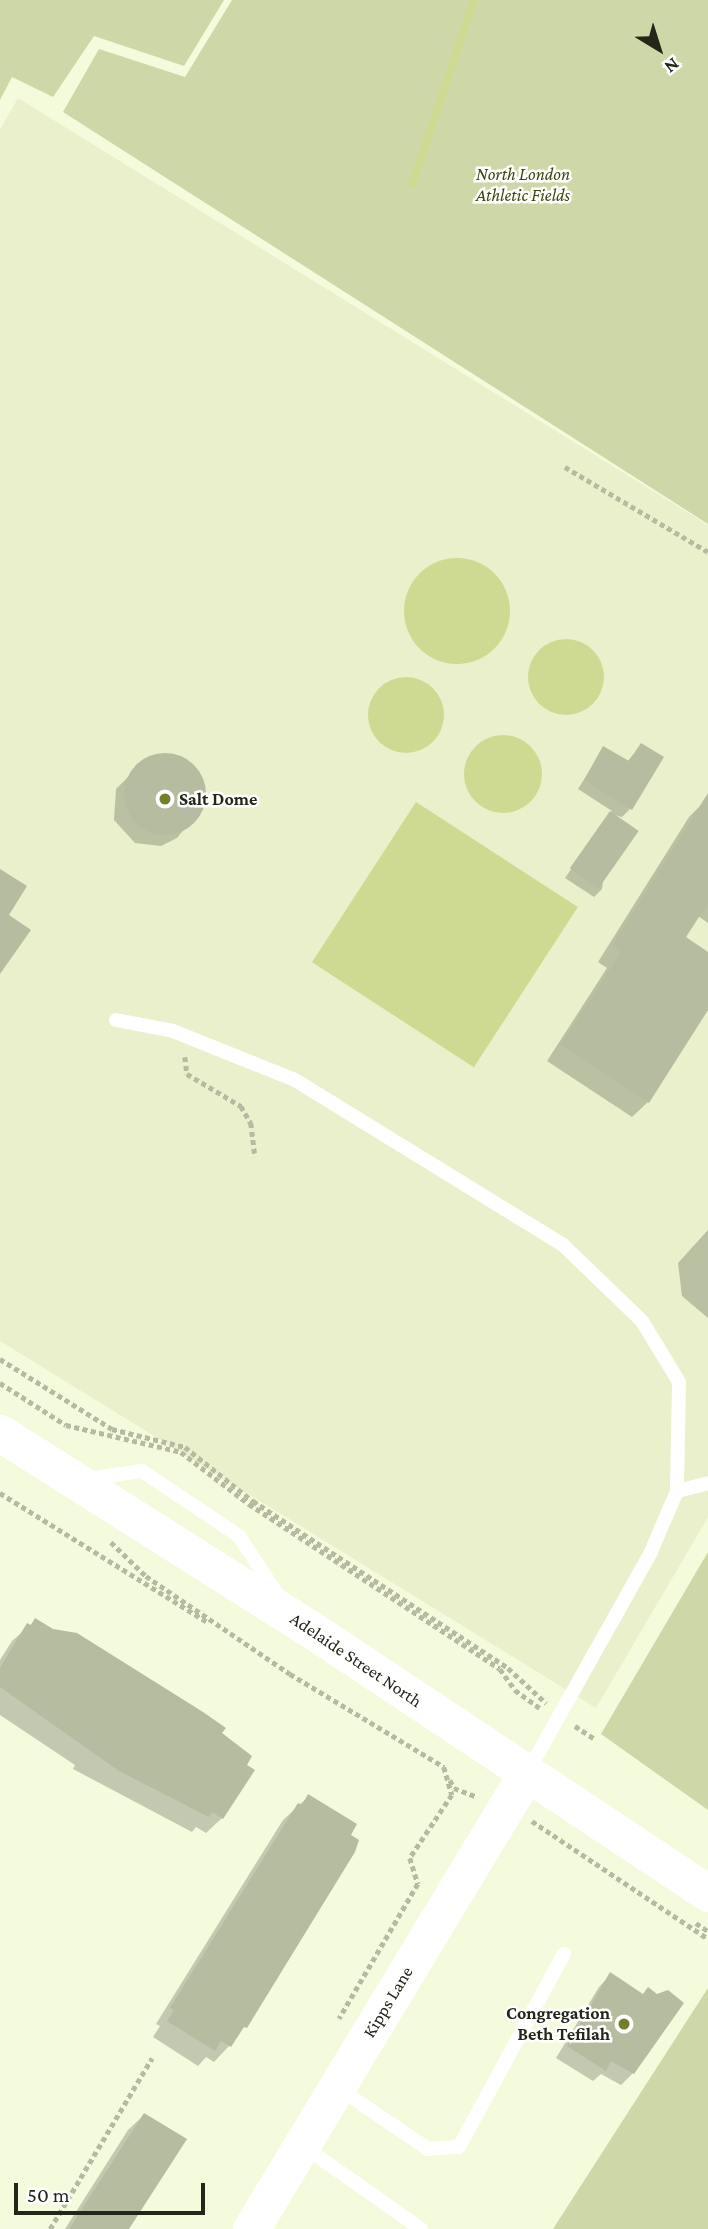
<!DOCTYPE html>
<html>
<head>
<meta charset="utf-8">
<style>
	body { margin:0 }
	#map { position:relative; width:708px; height:2229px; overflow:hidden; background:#f4fadc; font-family:"Crimson Pro",serif }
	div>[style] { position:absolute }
	.built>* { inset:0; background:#e9f0cb }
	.green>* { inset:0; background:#ced7a7 }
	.water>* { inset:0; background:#ceda92; transform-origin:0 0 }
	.round { border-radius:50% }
	.shadow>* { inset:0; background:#0003 }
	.stream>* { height:8px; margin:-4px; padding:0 4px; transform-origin:4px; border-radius:4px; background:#ceda92 }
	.building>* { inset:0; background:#b6bc9f; transform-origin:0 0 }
	.path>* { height:4.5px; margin-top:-2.25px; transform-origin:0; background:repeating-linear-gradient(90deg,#b5baa1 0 5px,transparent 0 8.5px) }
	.lane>* { height:14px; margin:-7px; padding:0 7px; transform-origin:7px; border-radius:7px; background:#fff }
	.secondary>* { height:37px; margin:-18.5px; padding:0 18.5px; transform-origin:18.5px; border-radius:18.5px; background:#fff }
	.dots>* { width:19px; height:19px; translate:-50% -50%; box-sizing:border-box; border:4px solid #fff; border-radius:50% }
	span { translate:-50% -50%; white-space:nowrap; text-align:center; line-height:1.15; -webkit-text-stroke:5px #fff; paint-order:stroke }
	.park-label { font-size:18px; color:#3e4510; font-style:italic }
	.poi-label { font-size:18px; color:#24261a; font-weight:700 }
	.left { translate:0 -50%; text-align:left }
	.right { translate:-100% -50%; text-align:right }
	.street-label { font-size:18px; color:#24261a }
	.north { position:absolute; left:624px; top:14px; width:70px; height:70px; -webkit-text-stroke:5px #fff; paint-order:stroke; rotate:142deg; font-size:19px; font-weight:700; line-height:28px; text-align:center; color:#24261a }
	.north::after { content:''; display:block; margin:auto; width:24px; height:32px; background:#24261a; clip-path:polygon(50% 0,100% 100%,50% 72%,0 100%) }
	.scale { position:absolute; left:14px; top:2183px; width:191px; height:32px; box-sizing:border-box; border:4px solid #24261a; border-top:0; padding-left:9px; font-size:21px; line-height:24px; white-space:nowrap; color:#24261a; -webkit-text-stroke:5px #fff; paint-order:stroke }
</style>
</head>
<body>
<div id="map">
	<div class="built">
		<div style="clip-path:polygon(18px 98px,708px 525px,708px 1517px,596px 1708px,0 1341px,0 130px)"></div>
	</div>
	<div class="green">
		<div style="clip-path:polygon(0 0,224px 0,184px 66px,94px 36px,53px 97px,12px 77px,0 100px)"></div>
		<div style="clip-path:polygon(232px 0,708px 0,708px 524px,63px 112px,99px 49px,185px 77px)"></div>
		<div style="clip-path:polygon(708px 1552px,708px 1810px,601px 1734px)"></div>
		<div style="clip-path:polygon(708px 1988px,708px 2229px,553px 2229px)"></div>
	</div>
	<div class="water">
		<div class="round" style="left:404px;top:558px;width:106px;height:106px"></div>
		<div class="round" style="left:528px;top:639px;width:76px;height:76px"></div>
		<div class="round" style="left:368px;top:677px;width:76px;height:76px"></div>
		<div class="round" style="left:464px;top:735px;width:78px;height:78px"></div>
		<div style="left:416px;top:802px;width:193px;height:191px;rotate:33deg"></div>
	</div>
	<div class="shadow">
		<div style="clip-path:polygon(641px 745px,661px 758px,630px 809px,622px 817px,611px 814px,602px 889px,594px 897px,565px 878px,612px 811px,578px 789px,604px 748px,627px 762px)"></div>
		<div style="clip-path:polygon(167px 754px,184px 759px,199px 772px,205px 787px,203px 806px,177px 838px,161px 846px,135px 843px,114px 820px,116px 789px,147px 758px)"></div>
		<div style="clip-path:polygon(704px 802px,708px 804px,708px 923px,698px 916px,683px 937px,708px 954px,708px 1007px,648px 1102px,632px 1117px,547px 1061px,607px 968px,598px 962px,689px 817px)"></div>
		<div style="clip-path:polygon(708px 1230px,708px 1318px,682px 1296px,678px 1263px)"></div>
		<div style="clip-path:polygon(36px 1620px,220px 1733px,222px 1818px,206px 1833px,196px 1827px,192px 1832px,73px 1769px,75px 1765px,0 1715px,0 1660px,12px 1641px)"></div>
		<div style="clip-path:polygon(309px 1796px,278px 1977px,229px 2046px,214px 2062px,206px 2057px,198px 2066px,153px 2037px,160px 2026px,156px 2024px,283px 1820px)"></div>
		<div style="clip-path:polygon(611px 1974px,633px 2073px,621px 2085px,601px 2074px,593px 2081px,556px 2058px,599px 1987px)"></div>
		<div style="clip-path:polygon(144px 2115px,127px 2229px,65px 2229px,128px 2130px)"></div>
	</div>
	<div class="stream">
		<div style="left:412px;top:185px;width:195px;rotate:-71.5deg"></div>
	</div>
	<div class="building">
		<div style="clip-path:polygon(641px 743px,664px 757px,632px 810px,584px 780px,603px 746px,629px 761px)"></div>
		<div class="round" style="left:124px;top:753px;width:82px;height:82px"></div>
		<div style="clip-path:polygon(708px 793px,708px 903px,686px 937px,708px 952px,708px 1010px,649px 1103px,561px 1044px,621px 952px,612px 946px)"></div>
		<div style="left:610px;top:811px;width:35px;height:70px;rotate:35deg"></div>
		<div style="clip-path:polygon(0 869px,27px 886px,9px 915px,31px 930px,0 974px)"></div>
		<div style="clip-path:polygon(35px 1618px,53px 1629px,77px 1633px,203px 1712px,226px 1728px,222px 1733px,252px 1756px,247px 1765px,255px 1770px,223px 1819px,212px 1812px,209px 1817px,119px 1771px,0 1687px,0 1668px,27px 1623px,31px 1625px)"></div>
		<div style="clip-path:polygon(308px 1794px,357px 1824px,351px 1835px,359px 1840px,355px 1852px,247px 2028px,244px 2027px,231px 2047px,221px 2041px,215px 2051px,167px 2021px,174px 2010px,170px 2008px,298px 1803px,302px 1805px)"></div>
		<div style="clip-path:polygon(610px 1972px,643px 1994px,648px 1987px,657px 1994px,668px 1990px,684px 2003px,634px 2074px,611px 2061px,606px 2071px,567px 2046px)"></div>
		<div style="clip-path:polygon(144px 2113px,187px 2139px,129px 2229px,69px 2229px)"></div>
	</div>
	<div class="path">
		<div style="left:565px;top:467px;width:166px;rotate:30.7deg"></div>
		<div style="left:185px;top:1057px;width:17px;rotate:83deg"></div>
		<div style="left:187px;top:1074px;width:63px;rotate:30.7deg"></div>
		<div style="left:241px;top:1106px;width:20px;rotate:60deg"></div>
		<div style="left:251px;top:1123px;width:34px;rotate:83deg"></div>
		<div style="left:0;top:1359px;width:132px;rotate:32deg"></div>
		<div style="left:112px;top:1429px;width:75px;rotate:13.9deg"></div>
		<div style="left:185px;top:1447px;width:87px;rotate:38.5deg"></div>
		<div style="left:253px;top:1501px;width:305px;rotate:33.2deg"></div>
		<div style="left:508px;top:1668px;width:52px;rotate:42.6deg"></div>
		<div style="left:0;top:1383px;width:78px;rotate:32.5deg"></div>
		<div style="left:66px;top:1425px;width:118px;rotate:13.2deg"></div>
		<div style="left:181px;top:1452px;width:86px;rotate:37.4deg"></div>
		<div style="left:249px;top:1504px;width:300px;rotate:33.3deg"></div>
		<div style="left:500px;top:1669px;width:26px;rotate:54deg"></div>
		<div style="left:515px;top:1690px;width:32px;rotate:36deg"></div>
		<div style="left:0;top:1493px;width:244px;rotate:31.9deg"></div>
		<div style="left:111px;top:1542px;width:49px;rotate:44.2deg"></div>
		<div style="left:146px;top:1576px;width:174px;rotate:34.2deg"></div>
		<div style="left:290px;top:1674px;width:180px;rotate:31.1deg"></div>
		<div style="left:444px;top:1767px;width:29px;rotate:74deg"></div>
		<div style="left:452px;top:1795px;width:76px;rotate:123.7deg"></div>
		<div style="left:410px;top:1858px;width:27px;rotate:73deg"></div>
		<div style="left:418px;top:1884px;width:156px;rotate:120.3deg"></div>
		<div style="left:575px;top:1726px;width:24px;rotate:33deg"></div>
		<div style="left:450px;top:1780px;width:9px;rotate:63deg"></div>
		<div style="left:454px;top:1788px;width:25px;rotate:21deg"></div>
		<div style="left:532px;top:1821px;width:212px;rotate:33.8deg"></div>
		<div style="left:696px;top:1923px;width:14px;rotate:34deg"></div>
		<div style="left:50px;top:2229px;width:199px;rotate:-59.2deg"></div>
	</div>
	<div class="lane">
		<div style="left:116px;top:1020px;width:58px;rotate:10.9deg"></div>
		<div style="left:173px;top:1031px;width:131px;rotate:21.9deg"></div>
		<div style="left:295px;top:1080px;width:313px;rotate:31.6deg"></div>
		<div style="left:562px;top:1244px;width:111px;rotate:43.9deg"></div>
		<div style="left:642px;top:1321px;width:71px;rotate:58.8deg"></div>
		<div style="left:679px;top:1382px;width:109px;rotate:91.1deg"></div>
		<div style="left:677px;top:1491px;width:69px;rotate:113.2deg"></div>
		<div style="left:650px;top:1554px;width:249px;rotate:119.3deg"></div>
		<div style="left:87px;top:1479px;width:56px;rotate:-8.3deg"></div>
		<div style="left:142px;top:1471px;width:117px;rotate:33.8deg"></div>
		<div style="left:239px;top:1536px;width:73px;rotate:56.7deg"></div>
		<div style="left:677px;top:1491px;width:32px;rotate:-14deg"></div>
		<div style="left:338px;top:2088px;width:109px;rotate:34.1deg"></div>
		<div style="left:428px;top:2149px;width:31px;rotate:-4deg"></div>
		<div style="left:459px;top:2147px;width:220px;rotate:-61.5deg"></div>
		<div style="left:303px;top:2146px;width:144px;rotate:35.1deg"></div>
	</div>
	<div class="secondary">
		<div style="left:0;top:1433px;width:383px;rotate:32.3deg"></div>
		<div style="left:324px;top:1638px;width:461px;rotate:33.6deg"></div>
		<div style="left:251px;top:2229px;width:532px;rotate:-58.85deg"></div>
	</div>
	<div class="dots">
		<div style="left:165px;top:799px;background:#747f2b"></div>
		<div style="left:624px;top:2024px;background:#747f2b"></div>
	</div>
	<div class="park-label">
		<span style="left:523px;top:185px">North London<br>Athletic Fields</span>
	</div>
	<div class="poi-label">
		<span class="left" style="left:179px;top:799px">Salt Dome</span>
		<span class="right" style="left:610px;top:2024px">Congregation<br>Beth Tefilah</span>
	</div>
	<div class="street-label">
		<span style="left:356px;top:1660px;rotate:34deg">Adelaide Street North</span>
		<span style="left:388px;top:2002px;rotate:-59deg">Kipps Lane</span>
	</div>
	<div class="north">N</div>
	<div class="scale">50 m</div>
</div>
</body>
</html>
